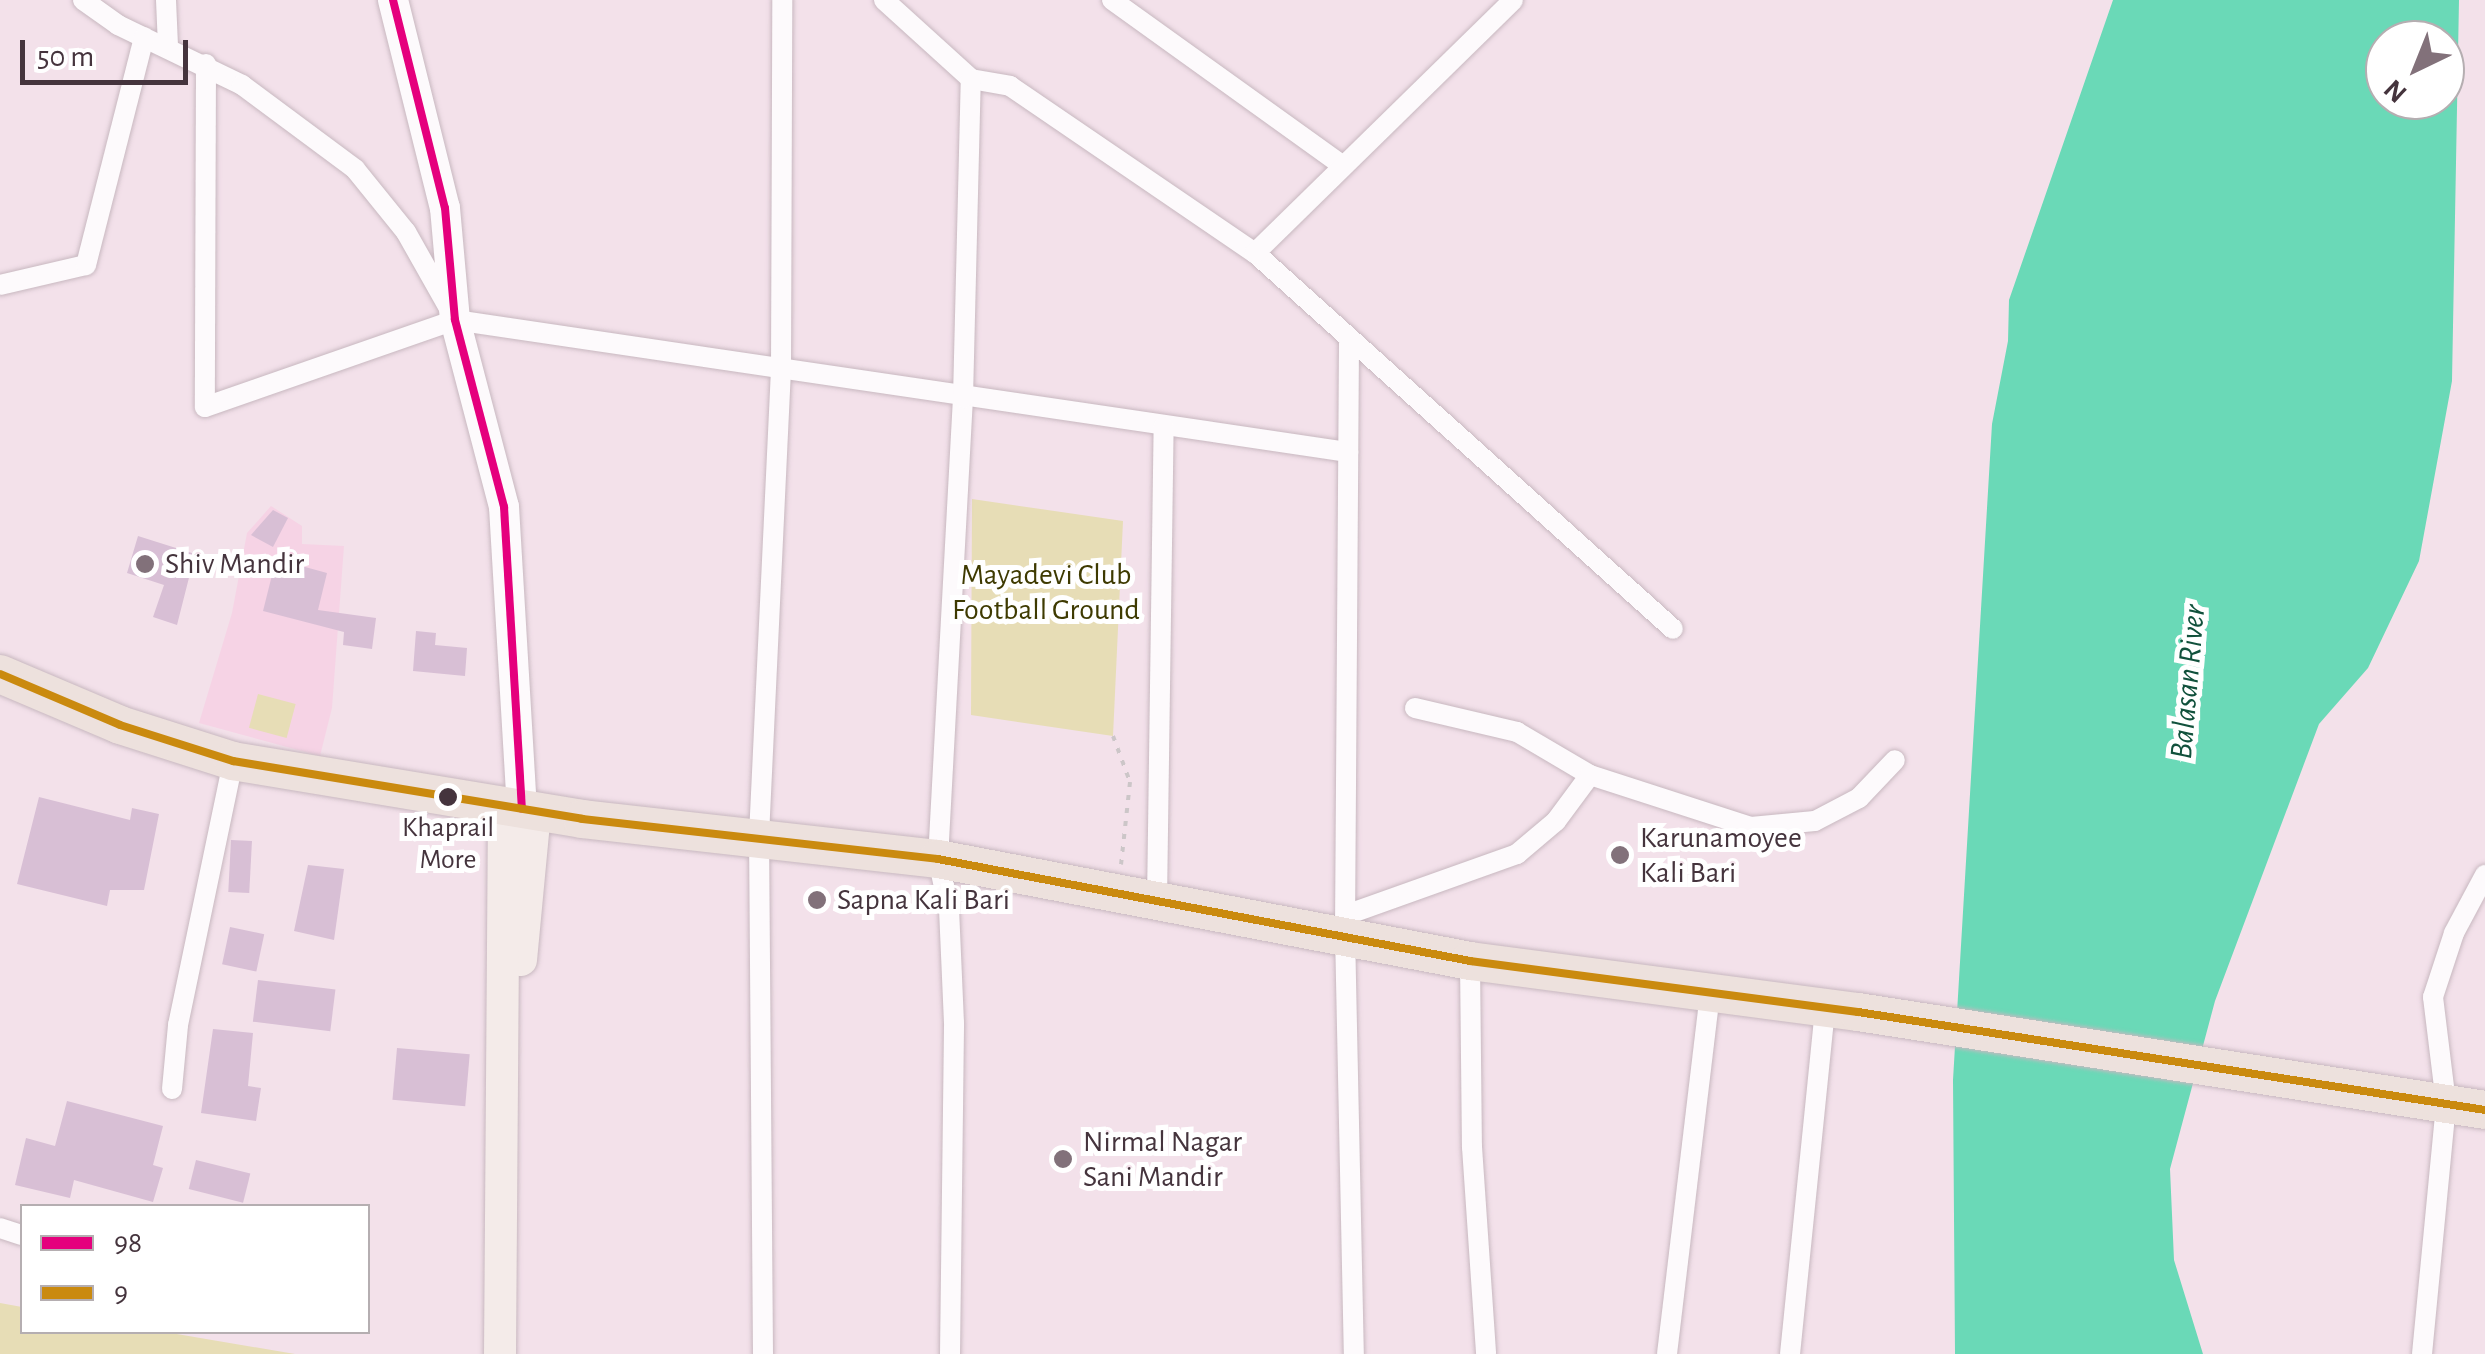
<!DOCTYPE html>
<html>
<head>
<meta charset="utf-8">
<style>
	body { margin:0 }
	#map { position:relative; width:2485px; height:1354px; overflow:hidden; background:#f3e1ea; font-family:"Alegreya Sans",sans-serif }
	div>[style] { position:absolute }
	.built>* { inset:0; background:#f6d3e5 }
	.green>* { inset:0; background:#e7ddb6; transform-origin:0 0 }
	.water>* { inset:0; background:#6ad9b7 }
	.building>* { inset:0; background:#d8bfd5; transform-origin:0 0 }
	.path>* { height:4px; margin-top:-2px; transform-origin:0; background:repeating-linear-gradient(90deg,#ccc6c8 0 5px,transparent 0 13px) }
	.roads { filter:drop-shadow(0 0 2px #c8b8c0) drop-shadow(0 0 2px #c8b8c0) }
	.street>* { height:20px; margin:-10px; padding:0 10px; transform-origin:10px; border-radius:10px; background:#fdfafc }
	.secondary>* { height:30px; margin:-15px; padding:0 15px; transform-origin:15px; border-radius:15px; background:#fdfafc }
	.primary>* { height:32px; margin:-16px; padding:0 16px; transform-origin:16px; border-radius:16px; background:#f4ebe9 }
	.highway>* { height:38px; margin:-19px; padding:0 19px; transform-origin:19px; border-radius:19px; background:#ede1dd }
	.bus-1>* { height:8px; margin:-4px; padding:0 4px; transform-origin:4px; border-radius:4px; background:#e5007d }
	.bus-2>* { height:8px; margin:-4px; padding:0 4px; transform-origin:4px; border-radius:4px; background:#ca8a0f }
	.dots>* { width:28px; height:28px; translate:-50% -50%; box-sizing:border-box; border:5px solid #fff; border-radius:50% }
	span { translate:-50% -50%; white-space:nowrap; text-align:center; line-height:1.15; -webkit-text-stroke:10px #fff; paint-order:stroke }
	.bus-label { font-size:28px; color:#45343d }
	.poi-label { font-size:30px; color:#45343d }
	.left { translate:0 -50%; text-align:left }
	.park-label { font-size:30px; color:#3e3a01 }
	.water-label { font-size:32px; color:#11513c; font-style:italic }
	.legend { position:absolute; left:20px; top:1204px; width:350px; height:130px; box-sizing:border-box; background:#fff; border:2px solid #b5aeb1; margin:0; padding:12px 18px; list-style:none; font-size:30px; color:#45343d }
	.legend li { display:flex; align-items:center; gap:20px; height:50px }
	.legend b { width:50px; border:2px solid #b5aeb1 }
	.north { position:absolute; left:2365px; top:20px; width:100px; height:100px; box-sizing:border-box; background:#fff; border:2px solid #b5aeb1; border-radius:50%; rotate:223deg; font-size:28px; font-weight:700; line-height:40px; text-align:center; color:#45343d }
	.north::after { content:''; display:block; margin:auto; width:35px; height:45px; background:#82717a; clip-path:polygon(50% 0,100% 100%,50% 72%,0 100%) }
	.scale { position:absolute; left:20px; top:40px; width:168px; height:45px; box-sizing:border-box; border:5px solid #45343d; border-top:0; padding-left:12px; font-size:30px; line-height:35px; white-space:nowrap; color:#45343d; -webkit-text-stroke:8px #fff; paint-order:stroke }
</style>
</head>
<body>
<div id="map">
	<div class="built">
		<div style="clip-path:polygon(271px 506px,302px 526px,302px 544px,344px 546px,332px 708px,320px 756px,199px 723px,232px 613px,247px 533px)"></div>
	</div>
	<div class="green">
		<div style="clip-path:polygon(972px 499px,1123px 521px,1113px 736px,971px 715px)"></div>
		<div style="left:258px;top:694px;width:39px;height:35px;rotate:15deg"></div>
		<div style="clip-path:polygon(0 1303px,22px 1307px,22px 1332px,165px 1332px,295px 1354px,0 1354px)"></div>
	</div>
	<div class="water">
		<div style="clip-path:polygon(evenodd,2113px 0,2459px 0,2452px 381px,2419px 561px,2368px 668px,2319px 724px,2215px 1001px,2170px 1169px,2174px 1260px,2203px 1354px,1955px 1354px,1953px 1080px,1992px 424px,2008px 341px,2009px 300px,2113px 0,2385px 40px,2445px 40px,2445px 100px,2385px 100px,2385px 40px)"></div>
	</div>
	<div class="building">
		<div style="clip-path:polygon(273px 510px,288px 518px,273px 547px,251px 535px)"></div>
		<div style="clip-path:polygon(138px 536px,195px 554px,177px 625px,153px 617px,164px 585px,127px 573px)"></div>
		<div style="clip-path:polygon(276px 559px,327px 573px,318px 610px,376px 618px,372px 649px,343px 645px,344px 632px,263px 611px)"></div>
		<div style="clip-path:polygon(416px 631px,436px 633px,435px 645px,467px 648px,465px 676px,413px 671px)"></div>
		<div style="clip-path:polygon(39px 797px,130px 820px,132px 808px,159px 814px,144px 890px,110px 890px,107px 906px,17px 884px)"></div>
		<div style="left:231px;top:840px;width:21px;height:52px;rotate:3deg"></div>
		<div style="clip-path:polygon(308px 865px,344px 869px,334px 940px,294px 931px)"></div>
		<div style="left:230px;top:927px;width:35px;height:38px;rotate:12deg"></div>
		<div style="left:258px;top:980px;width:78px;height:42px;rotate:7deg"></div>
		<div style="clip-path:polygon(213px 1029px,253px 1033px,248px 1086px,261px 1088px,256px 1121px,201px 1113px)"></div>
		<div style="left:397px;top:1048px;width:73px;height:52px;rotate:5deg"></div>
		<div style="clip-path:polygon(67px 1101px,163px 1126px,153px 1165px,163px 1168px,153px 1202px,74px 1180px,70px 1198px,15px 1185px,26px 1138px,55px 1146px)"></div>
		<div style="left:196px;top:1160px;width:56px;height:30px;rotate:14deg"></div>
	</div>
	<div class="path">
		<div style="left:1113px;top:736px;width:49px;rotate:69.7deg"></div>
		<div style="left:1130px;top:782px;width:83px;rotate:96.2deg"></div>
	</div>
	<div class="roads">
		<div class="street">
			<div style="left:83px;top:0;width:43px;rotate:35.5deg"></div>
			<div style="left:118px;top:25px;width:138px;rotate:25.8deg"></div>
			<div style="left:242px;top:85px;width:141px;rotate:36.6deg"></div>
			<div style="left:355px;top:169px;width:81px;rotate:51deg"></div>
			<div style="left:406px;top:232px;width:90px;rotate:60.6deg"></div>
			<div style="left:166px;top:0;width:45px;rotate:87.5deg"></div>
			<div style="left:884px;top:0;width:118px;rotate:42.2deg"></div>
			<div style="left:971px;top:79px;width:40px;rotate:10deg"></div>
			<div style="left:1010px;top:86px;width:297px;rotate:34.3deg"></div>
			<div style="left:1255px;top:253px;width:562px;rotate:41.97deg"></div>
			<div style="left:1112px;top:0;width:284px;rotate:35.7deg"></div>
			<div style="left:206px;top:64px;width:343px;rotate:90.2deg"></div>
			<div style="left:205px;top:407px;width:265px;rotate:-19.2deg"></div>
			<div style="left:455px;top:320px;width:903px;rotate:8.41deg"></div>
			<div style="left:1255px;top:253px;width:361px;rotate:-44.4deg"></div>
			<div style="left:0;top:285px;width:88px;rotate:-13.1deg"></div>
			<div style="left:86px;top:265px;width:235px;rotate:-75.7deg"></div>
			<div style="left:1349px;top:343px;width:589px;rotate:90.39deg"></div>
			<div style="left:1345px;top:932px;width:422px;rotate:88.8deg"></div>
			<div style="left:1415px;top:708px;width:105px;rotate:13.2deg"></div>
			<div style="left:1517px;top:732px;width:85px;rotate:30.5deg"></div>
			<div style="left:1157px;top:902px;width:475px;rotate:-89.2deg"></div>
			<div style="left:1346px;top:915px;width:182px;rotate:-19.6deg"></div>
			<div style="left:1517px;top:854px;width:51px;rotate:-40.2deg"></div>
			<div style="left:1556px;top:821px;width:57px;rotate:-53.5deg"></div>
			<div style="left:1590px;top:775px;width:169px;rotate:17.9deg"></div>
			<div style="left:1751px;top:827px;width:64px;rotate:-5.4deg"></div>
			<div style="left:1815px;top:821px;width:50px;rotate:-27.6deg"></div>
			<div style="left:1859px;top:798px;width:52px;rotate:-46.5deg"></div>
			<div style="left:1470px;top:961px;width:186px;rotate:89.4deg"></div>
			<div style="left:1472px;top:1147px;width:207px;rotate:86.1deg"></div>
			<div style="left:172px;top:1089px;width:64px;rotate:-84.6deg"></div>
			<div style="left:178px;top:1025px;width:270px;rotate:-78.2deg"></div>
			<div style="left:0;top:1228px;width:23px;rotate:18deg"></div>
			<div style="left:763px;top:1354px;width:518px;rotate:-90.44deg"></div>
			<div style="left:759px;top:836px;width:464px;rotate:-87.3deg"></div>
			<div style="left:781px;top:373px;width:373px;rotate:-89.8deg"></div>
			<div style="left:950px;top:1354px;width:331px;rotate:-89.3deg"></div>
			<div style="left:954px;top:1023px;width:113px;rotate:-92.5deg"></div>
			<div style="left:949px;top:910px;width:52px;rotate:-102.2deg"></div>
			<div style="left:938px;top:859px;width:462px;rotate:-86.9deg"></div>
			<div style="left:963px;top:398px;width:319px;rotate:-88.6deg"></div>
			<div style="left:1667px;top:1354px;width:362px;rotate:-83.2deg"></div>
			<div style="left:1790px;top:1354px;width:348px;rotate:-84.2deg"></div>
			<div style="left:2422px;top:1354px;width:252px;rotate:-84.5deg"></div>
			<div style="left:2446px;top:1103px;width:107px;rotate:-97deg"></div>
			<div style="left:2433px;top:997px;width:67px;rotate:-71.8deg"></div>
			<div style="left:2454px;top:933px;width:66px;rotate:-61.9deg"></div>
		</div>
		<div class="secondary">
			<div style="left:393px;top:0;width:214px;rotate:76deg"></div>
			<div style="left:445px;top:208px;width:112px;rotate:84.9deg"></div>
			<div style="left:455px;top:320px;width:193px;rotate:75.3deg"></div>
			<div style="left:504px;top:507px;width:302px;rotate:86.6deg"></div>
		</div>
		<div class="primary">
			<div style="left:521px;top:960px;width:150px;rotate:-84.6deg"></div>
			<div style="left:500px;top:1354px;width:549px;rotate:-89.58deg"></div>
		</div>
		<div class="highway">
			<div style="left:0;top:674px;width:130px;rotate:23deg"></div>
			<div style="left:120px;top:725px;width:119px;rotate:17.7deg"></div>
			<div style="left:233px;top:761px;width:354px;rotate:9.4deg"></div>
			<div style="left:582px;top:819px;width:358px;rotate:6.4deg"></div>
			<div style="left:938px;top:859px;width:542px;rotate:10.85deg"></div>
			<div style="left:1470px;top:961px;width:391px;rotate:7.5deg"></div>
			<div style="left:1858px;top:1012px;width:635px;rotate:8.88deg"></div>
		</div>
	</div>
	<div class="bus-1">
		<div style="left:393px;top:0;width:214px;rotate:76deg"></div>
		<div style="left:445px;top:208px;width:112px;rotate:84.9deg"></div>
		<div style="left:455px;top:320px;width:193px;rotate:75.3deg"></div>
		<div style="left:504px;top:507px;width:302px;rotate:86.6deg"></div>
	</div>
	<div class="bus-2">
		<div style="left:0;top:674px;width:130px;rotate:23deg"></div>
		<div style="left:120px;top:725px;width:119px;rotate:17.7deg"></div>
		<div style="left:233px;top:761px;width:354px;rotate:9.4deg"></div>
		<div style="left:582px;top:819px;width:358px;rotate:6.4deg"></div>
		<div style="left:938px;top:859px;width:542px;rotate:10.85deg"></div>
		<div style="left:1470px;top:961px;width:391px;rotate:7.5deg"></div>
		<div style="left:1858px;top:1012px;width:635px;rotate:8.88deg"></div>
	</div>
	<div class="dots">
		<div style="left:145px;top:564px;background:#82717a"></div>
		<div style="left:448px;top:797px;background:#45343d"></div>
		<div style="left:1620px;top:855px;background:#82717a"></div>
		<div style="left:817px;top:900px;background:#82717a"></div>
		<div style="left:1063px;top:1159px;background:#82717a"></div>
	</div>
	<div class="bus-label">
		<span style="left:448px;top:844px">Khaprail<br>More</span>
	</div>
	<div class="poi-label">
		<span class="left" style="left:165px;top:564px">Shiv Mandir</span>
		<span class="left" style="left:1640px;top:855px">Karunamoyee<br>Kali Bari</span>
		<span class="left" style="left:837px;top:900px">Sapna Kali Bari</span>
		<span class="left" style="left:1083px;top:1159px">Nirmal Nagar<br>Sani Mandir</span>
	</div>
	<div class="park-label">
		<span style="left:1046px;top:592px">Mayadevi Club<br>Football Ground</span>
	</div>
	<div class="water-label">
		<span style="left:2188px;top:682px;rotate:-85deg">Balasan River</span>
	</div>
	<ul class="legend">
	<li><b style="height:12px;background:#e5007d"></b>98</li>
	<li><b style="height:12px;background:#ca8a0f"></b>9</li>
	</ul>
	<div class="north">N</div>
	<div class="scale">50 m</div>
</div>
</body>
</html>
